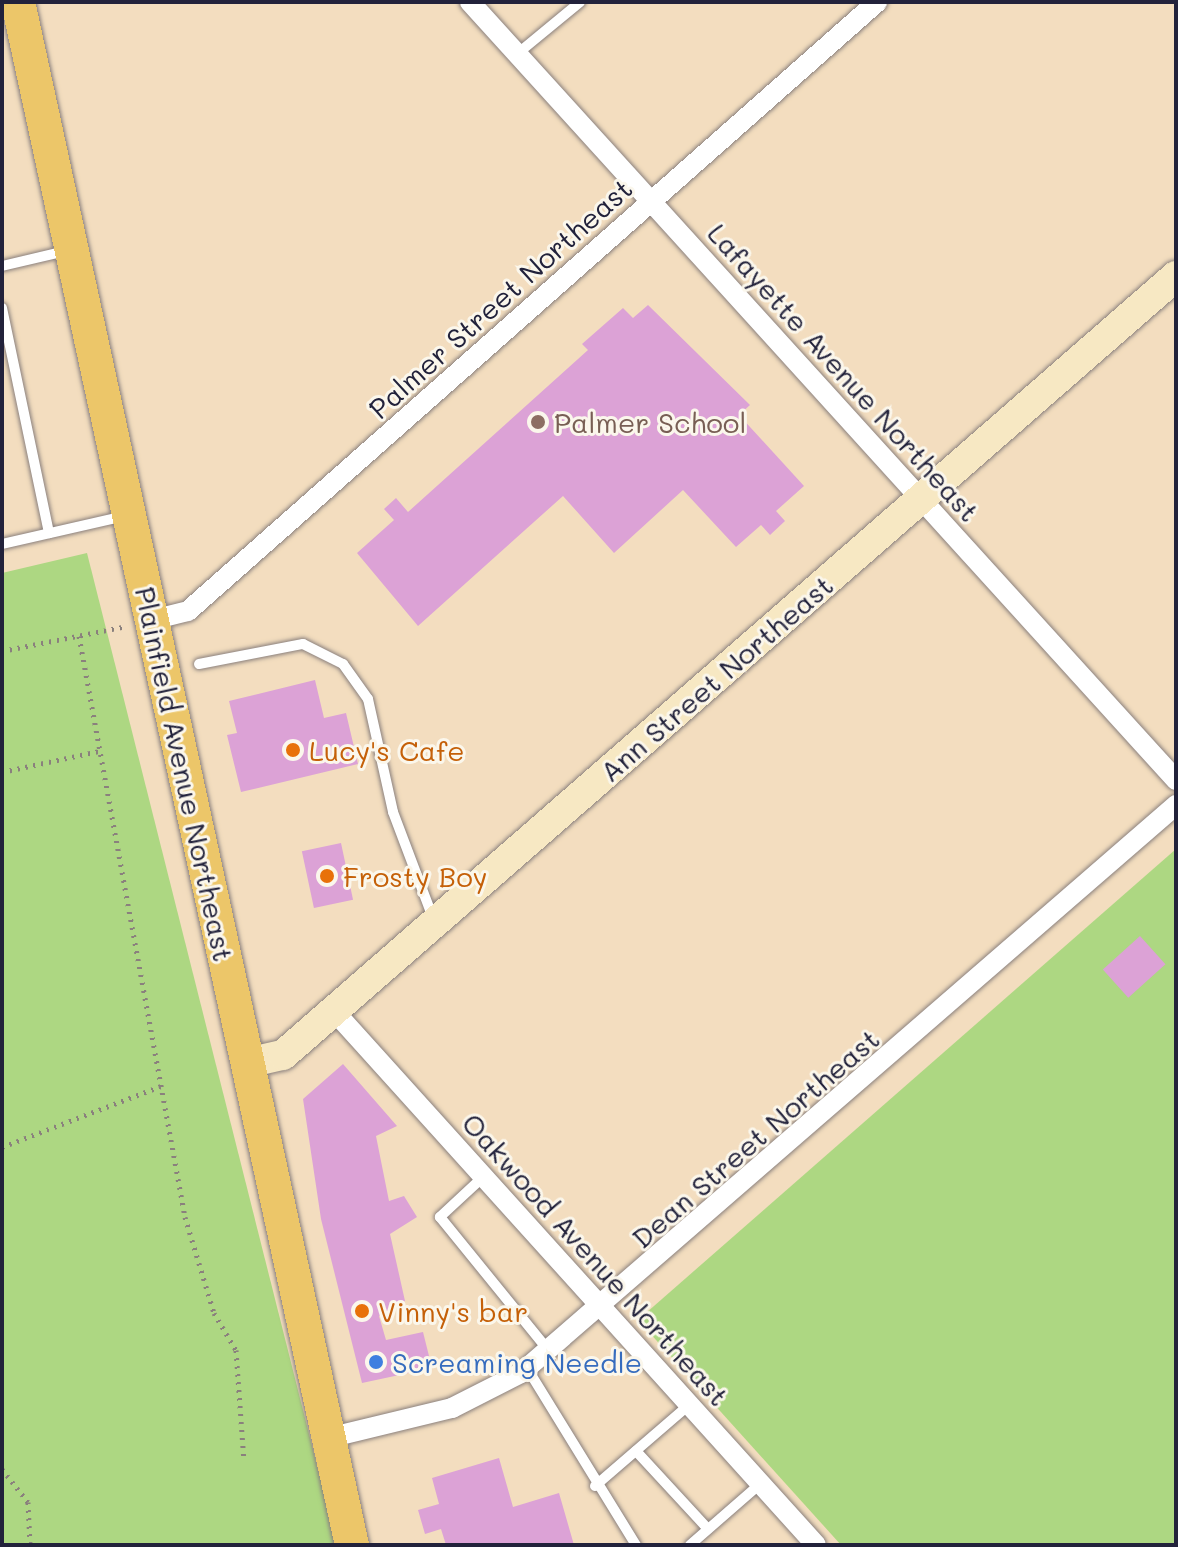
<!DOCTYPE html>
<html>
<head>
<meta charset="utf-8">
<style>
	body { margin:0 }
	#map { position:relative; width:1178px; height:1547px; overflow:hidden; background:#f3ddbf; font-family:Mali,sans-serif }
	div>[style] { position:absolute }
	.green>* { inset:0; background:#add782 }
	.building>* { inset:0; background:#dca2d6; transform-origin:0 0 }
	.path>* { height:5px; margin-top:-2.5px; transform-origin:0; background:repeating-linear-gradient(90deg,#8a807d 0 2px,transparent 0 8px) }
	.roads { filter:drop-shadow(0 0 2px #8a807d) drop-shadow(0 0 2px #8a807d) }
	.service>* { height:10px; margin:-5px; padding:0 5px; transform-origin:5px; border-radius:5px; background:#fff }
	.minor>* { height:20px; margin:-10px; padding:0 10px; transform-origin:10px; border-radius:10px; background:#fff }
	.secondary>* { height:30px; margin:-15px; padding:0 15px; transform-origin:15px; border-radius:15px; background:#f7e8c3 }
	.primary>* { height:34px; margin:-17px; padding:0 17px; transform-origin:17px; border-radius:17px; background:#ecc669 }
	.dots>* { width:22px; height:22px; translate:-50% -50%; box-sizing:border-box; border:4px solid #fbf7ec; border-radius:50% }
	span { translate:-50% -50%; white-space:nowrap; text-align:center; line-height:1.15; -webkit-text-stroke:6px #fbf7ec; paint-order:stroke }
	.street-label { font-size:28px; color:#22223b }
	.education-label { font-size:28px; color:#785e54 }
	.left { translate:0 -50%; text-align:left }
	.food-label { font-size:28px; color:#c56008 }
	.shop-label { font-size:28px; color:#366cbe }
	.frame { position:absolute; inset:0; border:4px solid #22223b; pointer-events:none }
</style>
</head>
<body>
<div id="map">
	<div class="green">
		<div style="clip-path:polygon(87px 553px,337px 1545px,2px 1545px,2px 573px)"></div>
		<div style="clip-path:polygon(1176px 849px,1176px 1545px,841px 1545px,638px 1320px)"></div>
	</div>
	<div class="building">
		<div style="clip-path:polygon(648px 305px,750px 405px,739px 415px,804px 486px,776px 511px,785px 521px,770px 535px,761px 525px,736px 547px,683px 490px,614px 553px,563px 496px,418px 626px,357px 553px,394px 520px,384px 509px,396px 498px,408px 512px,588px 350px,582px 344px,623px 308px,633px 318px)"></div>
		<div style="clip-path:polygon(315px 680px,324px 718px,346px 713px,358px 764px,241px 792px,227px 735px,237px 733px,229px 701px)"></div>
		<div style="left:341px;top:843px;width:58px;height:40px;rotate:78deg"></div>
		<div style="left:1140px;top:936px;width:38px;height:50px;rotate:48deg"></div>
		<div style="clip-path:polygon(343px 1064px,397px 1126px,376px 1136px,389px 1201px,404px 1196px,417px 1217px,390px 1234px,405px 1301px,379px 1316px,386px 1340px,423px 1332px,432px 1368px,362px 1383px,321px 1219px,303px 1099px)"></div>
		<div style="clip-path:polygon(499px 1458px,513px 1507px,559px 1493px,574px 1545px,446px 1545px,441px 1529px,425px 1534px,418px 1510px,439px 1504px,432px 1478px)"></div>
	</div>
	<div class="path">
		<div style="left:79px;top:636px;width:591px;rotate:79.66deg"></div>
		<div style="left:185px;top:1217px;width:100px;rotate:73.2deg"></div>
		<div style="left:214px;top:1313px;width:43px;rotate:59.3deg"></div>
		<div style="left:236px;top:1350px;width:111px;rotate:85.9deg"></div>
		<div style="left:2px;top:651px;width:127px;rotate:-11.3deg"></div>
		<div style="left:2px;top:772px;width:99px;rotate:-12.2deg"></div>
		<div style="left:2px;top:1147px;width:170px;rotate:-21deg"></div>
		<div style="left:2px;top:1469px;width:42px;rotate:51.8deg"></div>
		<div style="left:28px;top:1502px;width:43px;rotate:87.3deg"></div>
	</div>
	<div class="roads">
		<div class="service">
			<div style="left:517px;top:54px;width:82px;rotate:-39.5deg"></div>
			<div style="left:2px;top:266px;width:66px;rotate:-13.2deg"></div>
			<div style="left:2px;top:308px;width:230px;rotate:78.2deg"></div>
			<div style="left:2px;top:544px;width:126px;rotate:-12.8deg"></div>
			<div style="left:199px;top:664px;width:106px;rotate:-10.9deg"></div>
			<div style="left:303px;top:644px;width:45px;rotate:26.6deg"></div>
			<div style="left:343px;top:664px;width:43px;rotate:54.5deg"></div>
			<div style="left:368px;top:699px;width:116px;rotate:77.5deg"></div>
			<div style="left:393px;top:812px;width:113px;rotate:69.3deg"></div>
			<div style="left:483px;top:1177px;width:59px;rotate:137.1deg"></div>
			<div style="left:440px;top:1217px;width:173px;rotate:50.9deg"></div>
			<div style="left:527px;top:1368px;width:208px;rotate:58.4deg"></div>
			<div style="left:636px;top:1451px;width:106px;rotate:47.3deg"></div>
			<div style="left:595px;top:1486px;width:124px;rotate:-40.8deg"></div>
			<div style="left:690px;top:1545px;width:94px;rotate:-41.1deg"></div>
		</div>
		<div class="minor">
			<div style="left:470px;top:2px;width:1051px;rotate:47.78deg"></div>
			<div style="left:152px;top:620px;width:37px;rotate:-14deg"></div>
			<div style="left:188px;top:611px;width:920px;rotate:-41.47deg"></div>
			<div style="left:334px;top:1011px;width:719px;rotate:47.93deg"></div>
			<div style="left:328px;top:1438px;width:128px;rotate:-13.6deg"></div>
			<div style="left:452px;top:1408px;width:77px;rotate:-26.9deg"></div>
			<div style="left:521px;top:1373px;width:867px;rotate:-40.93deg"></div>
		</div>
		<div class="secondary">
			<div style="left:247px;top:1063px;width:37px;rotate:-13deg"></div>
			<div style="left:283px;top:1055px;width:1185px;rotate:-41.1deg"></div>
		</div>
		<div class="primary">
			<div style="left:18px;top:2px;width:1579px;rotate:77.79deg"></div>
		</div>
	</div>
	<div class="dots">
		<div style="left:538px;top:422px;background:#8d6e63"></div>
		<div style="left:293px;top:750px;background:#e8710a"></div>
		<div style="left:327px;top:876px;background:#e8710a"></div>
		<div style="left:362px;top:1311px;background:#e8710a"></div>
		<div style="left:376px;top:1362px;background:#3f7fe0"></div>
	</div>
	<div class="street-label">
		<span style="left:500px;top:298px;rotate:-42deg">Palmer Street Northeast</span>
		<span style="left:844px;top:372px;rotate:48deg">Lafayette Avenue Northeast</span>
		<span style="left:716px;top:678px;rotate:-41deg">Ann Street Northeast</span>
		<span style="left:185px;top:774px;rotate:78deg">Plainfield Avenue Northeast</span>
		<span style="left:755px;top:1138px;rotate:-41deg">Dean Street Northeast</span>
		<span style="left:596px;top:1259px;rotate:48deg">Oakwood Avenue Northeast</span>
	</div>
	<div class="education-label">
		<span class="left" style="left:554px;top:422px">Palmer School</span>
	</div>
	<div class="food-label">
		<span class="left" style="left:309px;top:750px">Lucy's Cafe</span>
		<span class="left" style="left:343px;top:876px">Frosty Boy</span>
		<span class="left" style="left:378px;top:1311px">Vinny's bar</span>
	</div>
	<div class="shop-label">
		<span class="left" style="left:392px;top:1362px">Screaming Needle</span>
	</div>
	<div class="frame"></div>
</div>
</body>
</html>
